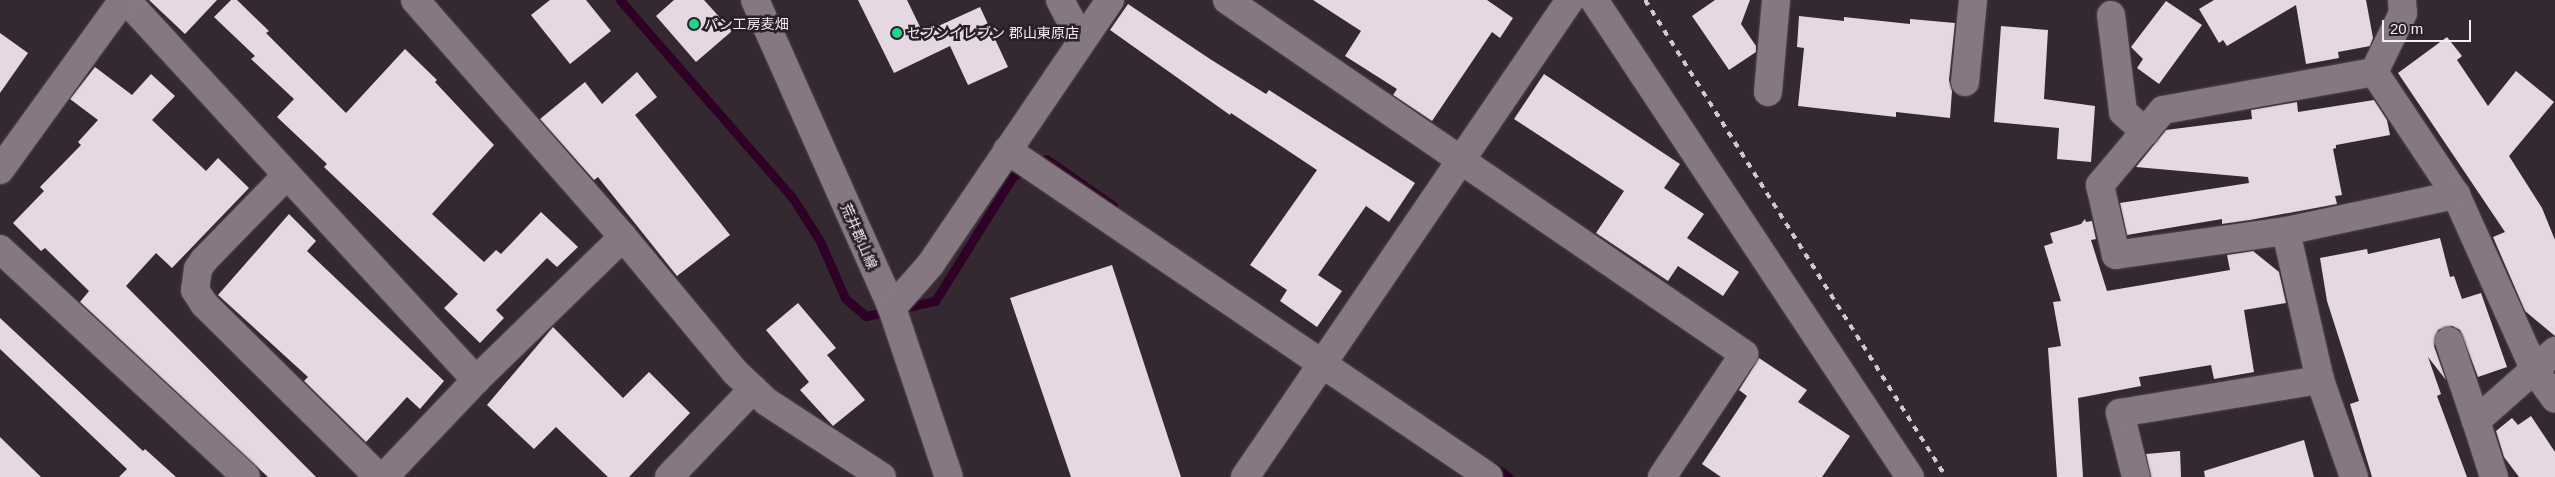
<!DOCTYPE html>
<html>
<head>
<meta charset="utf-8">
<style>
	body { margin:0 }
	#map { position:relative; width:2555px; height:477px; overflow:hidden; background:#342931; font-family:Arial,"Noto Sans JP",sans-serif }
	div>[style] { position:absolute }
	.stream>* { height:9px; margin:-4.5px; padding:0 4.5px; transform-origin:4.5px; border-radius:4.5px; background:#2e0025 }
	.building>* { inset:0; background:#e6d8e2 }
	.roads { filter:drop-shadow(0 0 1px #50474d) drop-shadow(0 0 1px #50474d) }
	.minor>* { height:28px; margin:-14px; padding:0 14px; transform-origin:14px; border-radius:14px; background:#857881 }
	.secondary>* { height:28px; margin:-14px; padding:0 14px; transform-origin:14px; border-radius:14px; background:#857881 }
	.rail>* { height:4px; margin-top:-2px; transform-origin:0; background:repeating-linear-gradient(90deg,#d1c9cf 0 6px,transparent 0 12px) }
	.dots>* { width:14px; height:14px; translate:-50% -50%; box-sizing:border-box; border:2px solid #2a2027; border-radius:50% }
	span { translate:-50% -50%; white-space:nowrap; text-align:center; line-height:1.15; -webkit-text-stroke:5px #2a2027; paint-order:stroke }
	.poi-label { font-size:14px; color:#f5eef3 }
	.left { translate:0 -50%; text-align:left }
	.street-label { font-size:14px; color:#f5eef3 }
	.scale { position:absolute; left:2382px; top:20px; width:89px; height:22px; box-sizing:border-box; border:2px solid #f5eef3; border-top:0; padding-left:6px; font-size:15px; line-height:18px; white-space:nowrap; color:#f5eef3; -webkit-text-stroke:4px #2a2027; paint-order:stroke }
</style>
</head>
<body>
<div id="map">
	<div class="stream">
		<div style="left:620px;top:0;width:262px;rotate:48.9deg"></div>
		<div style="left:792px;top:197px;width:52px;rotate:57.5deg"></div>
		<div style="left:820px;top:241px;width:62px;rotate:66.3deg"></div>
		<div style="left:845px;top:298px;width:28px;rotate:41deg"></div>
		<div style="left:866px;top:316px;width:25px;rotate:-12deg"></div>
		<div style="left:902px;top:308px;width:34px;rotate:-12deg"></div>
		<div style="left:935px;top:301px;width:147px;rotate:-58deg"></div>
		<div style="left:1013px;top:176px;width:37px;rotate:-27deg"></div>
		<div style="left:1046px;top:159px;width:82px;rotate:35deg"></div>
		<div style="left:1493px;top:466px;width:19px;rotate:35deg"></div>
	</div>
	<div class="building">
		<div style="clip-path:polygon(149px 0,217px 0,185px 34px)"></div>
		<div style="clip-path:polygon(231px 0,237px 0,269px 31px,266px 33px,346px 113px,405px 49px,437px 80px,435px 82px,494px 145px,432px 214px,484px 262px,496px 250px,501px 254px,541px 212px,578px 247px,557px 267px,547px 258px,496px 310px,504px 318px,480px 343px,444px 308px,458px 294px,324px 167px,327px 164px,277px 117px,294px 99px,251px 59px,255px 56px,214px 17px)"></div>
		<div style="clip-path:polygon(550px 0,586px 0,611px 31px,570px 64px,531px 15px)"></div>
		<div style="clip-path:polygon(674px 0,704px 0,732px 31px,696px 62px,656px 16px)"></div>
		<div style="clip-path:polygon(858px 0,907px 0,923px 33px,980px 7px,1008px 67px,968px 85px,950px 46px,894px 73px)"></div>
		<div style="clip-path:polygon(1313px 0,1487px 0,1513px 18px,1500px 38px,1492px 32px,1432px 121px,1393px 95px,1397px 89px,1345px 56px,1361px 31px)"></div>
		<div style="clip-path:polygon(1715px 0,1750px 0,1741px 24px,1756px 46px,1756px 52px,1729px 70px,1692px 16px)"></div>
		<div style="clip-path:polygon(2214px 0,2366px 0,2373px 38px,2370px 46px,2338px 52px,2339px 58px,2306px 64px,2296px 5px,2227px 46px,2223px 40px,2219px 43px,2199px 9px)"></div>
		<div style="clip-path:polygon(2166px 1px,2202px 25px,2159px 84px,2137px 68px,2143px 59px,2131px 47px)"></div>
		<div style="clip-path:polygon(1128px 4px,1210px 59px,1266px 94px,1269px 90px,1415px 183px,1389px 222px,1366px 206px,1318px 275px,1342px 291px,1317px 327px,1280px 301px,1287px 290px,1250px 265px,1317px 170px,1231px 113px,1230px 115px,1110px 30px)"></div>
		<div style="clip-path:polygon(1799px 16px,1844px 21px,1844px 17px,1910px 24px,1910px 19px,1955px 23px,1949px 80px,1952px 91px,1950px 118px,1896px 112px,1896px 117px,1798px 106px,1804px 48px,1797px 47px)"></div>
		<div style="clip-path:polygon(2001px 26px,2048px 30px,2044px 99px,2095px 106px,2091px 162px,2057px 159px,2059px 128px,1994px 122px)"></div>
		<div style="clip-path:polygon(0 33px,28px 53px,0 93px)"></div>
		<div style="clip-path:polygon(2447px 37px,2462px 56px,2457px 60px,2488px 106px,2516px 71px,2554px 102px,2509px 156px,2542px 208px,2555px 240px,2555px 336px,2525px 311px,2493px 237px,2505px 232px,2398px 73px)"></div>
		<div style="clip-path:polygon(95px 67px,132px 95px,151px 74px,175px 96px,152px 120px,206px 171px,218px 158px,249px 188px,172px 268px,156px 253px,126px 286px,316px 477px,268px 477px,80px 302px,89px 291px,45px 248px,41px 251px,13px 223px,44px 191px,40px 187px,81px 145px,78px 142px,98px 120px,70px 99px)"></div>
		<div style="clip-path:polygon(637px 72px,657px 97px,635px 115px,730px 235px,677px 276px,598px 177px,594px 180px,540px 119px,585px 82px,602px 104px)"></div>
		<div style="clip-path:polygon(1544px 74px,1680px 164px,1664px 188px,1704px 214px,1687px 238px,1739px 272px,1723px 296px,1678px 266px,1668px 281px,1596px 233px,1624px 191px,1514px 119px)"></div>
		<div style="clip-path:polygon(2374px 100px,2387px 120px,2390px 135px,2336px 145px,2336px 148px,2333px 149px,2342px 195px,2335px 196px,2337px 204px,2250px 220px,2222px 224px,2222px 219px,2127px 235px,2120px 203px,2249px 183px,2248px 177px,2136px 167px,2166px 130px,2252px 119px,2251px 110px,2297px 102px,2298px 112px)"></div>
		<div style="clip-path:polygon(289px 214px,316px 241px,307px 251px,444px 381px,420px 409px,407px 397px,366px 442px,304px 381px,308px 377px,218px 295px)"></div>
		<div style="clip-path:polygon(2085px 219px,2086px 222px,2092px 221px,2096px 239px,2091px 240px,2107px 291px,2230px 270px,2227px 255px,2253px 251px,2279px 272px,2286px 303px,2244px 310px,2254px 372px,2214px 379px,2211px 365px,2139px 377px,2141px 386px,2078px 398px,2083px 477px,2057px 477px,2048px 348px,2061px 346px,2053px 302px,2061px 301px,2044px 246px,2053px 243px,2050px 233px,2081px 224px)"></div>
		<div style="clip-path:polygon(2440px 238px,2450px 277px,2454px 276px,2462px 299px,2481px 293px,2507px 367px,2478px 377px,2460px 330px,2452px 326px,2438px 330px,2434px 346px,2446px 380px,2428px 357px,2441px 394px,2437px 396px,2467px 477px,2372px 477px,2350px 404px,2359px 401px,2327px 301px,2320px 258px,2367px 249px,2368px 254px)"></div>
		<div style="clip-path:polygon(1112px 265px,1181px 477px,1071px 477px,1010px 298px)"></div>
		<div style="clip-path:polygon(798px 303px,836px 348px,827px 355px,865px 400px,833px 426px,800px 390px,809px 382px,766px 330px)"></div>
		<div style="clip-path:polygon(0 318px,143px 451px,145px 449px,176px 477px,119px 477px,127px 469px,0 349px)"></div>
		<div style="clip-path:polygon(553px 327px,623px 398px,649px 372px,690px 413px,629px 477px,608px 477px,556px 427px,534px 449px,487px 405px)"></div>
		<div style="clip-path:polygon(1759px 358px,1807px 390px,1798px 402px,1850px 436px,1822px 477px,1721px 477px,1702px 464px,1747px 396px,1739px 390px)"></div>
		<div style="clip-path:polygon(2531px 416px,2555px 452px,2555px 477px,2519px 477px,2504px 457px,2496px 431px,2512px 418px,2518px 425px)"></div>
		<div style="clip-path:polygon(0 437px,41px 477px,0 477px)"></div>
		<div style="clip-path:polygon(2304px 440px,2314px 477px,2205px 477px,2204px 471px)"></div>
		<div style="clip-path:polygon(2180px 451px,2181px 477px,2151px 477px,2146px 454px)"></div>
	</div>
	<div class="roads">
		<div class="minor">
			<div style="left:126px;top:0;width:517px;rotate:47.35deg"></div>
			<div style="left:415px;top:0;width:315px;rotate:48.7deg"></div>
			<div style="left:623px;top:237px;width:175px;rotate:50.3deg"></div>
			<div style="left:735px;top:372px;width:44px;rotate:43.2deg"></div>
			<div style="left:767px;top:402px;width:137px;rotate:33.1deg"></div>
			<div style="left:1060px;top:0;width:45px;rotate:62.3deg"></div>
			<div style="left:1227px;top:0;width:627px;rotate:34.4deg"></div>
			<div style="left:1744px;top:354px;width:148px;rotate:123.7deg"></div>
			<div style="left:1594px;top:0;width:572px;rotate:56.48deg"></div>
			<div style="left:2402px;top:0;width:13px;rotate:86deg"></div>
			<div style="left:2403px;top:13px;width:66px;rotate:116.2deg"></div>
			<div style="left:2374px;top:72px;width:148px;rotate:56.3deg"></div>
			<div style="left:2456px;top:195px;width:193px;rotate:65.8deg"></div>
			<div style="left:2535px;top:371px;width:34px;rotate:54deg"></div>
			<div style="left:2111px;top:15px;width:98px;rotate:82.9deg"></div>
			<div style="left:2123px;top:112px;width:30px;rotate:42deg"></div>
			<div style="left:1965px;top:82px;width:82px;rotate:-84.4deg"></div>
			<div style="left:1768px;top:92px;width:92px;rotate:-85deg"></div>
			<div style="left:1007px;top:150px;width:582px;rotate:34.15deg"></div>
			<div style="left:0;top:170px;width:210px;rotate:-54.1deg"></div>
			<div style="left:287px;top:175px;width:119px;rotate:134.3deg"></div>
			<div style="left:204px;top:260px;width:11px;rotate:124deg"></div>
			<div style="left:198px;top:269px;width:21px;rotate:98deg"></div>
			<div style="left:195px;top:290px;width:17px;rotate:57deg"></div>
			<div style="left:204px;top:304px;width:246px;rotate:44.7deg"></div>
			<div style="left:2286px;top:231px;width:172px;rotate:172deg"></div>
			<div style="left:2116px;top:255px;width:72px;rotate:-102.9deg"></div>
			<div style="left:2100px;top:185px;width:98px;rotate:-50deg"></div>
			<div style="left:2163px;top:110px;width:214px;rotate:-10.2deg"></div>
			<div style="left:0;top:249px;width:335px;rotate:42.8deg"></div>
			<div style="left:892px;top:308px;width:57px;rotate:-48.5deg"></div>
			<div style="left:930px;top:265px;width:320px;rotate:-55.8deg"></div>
			<div style="left:2449px;top:341px;width:84px;rotate:71.4deg"></div>
			<div style="left:384px;top:477px;width:134px;rotate:-46.5deg"></div>
			<div style="left:476px;top:380px;width:205px;rotate:-44.2deg"></div>
			<div style="left:669px;top:477px;width:122px;rotate:-46.3deg"></div>
			<div style="left:1245px;top:477px;width:577px;rotate:-55.73deg"></div>
			<div style="left:2136px;top:477px;width:66px;rotate:-104deg"></div>
			<div style="left:2120px;top:413px;width:203px;rotate:-9.4deg"></div>
			<div style="left:2354px;top:477px;width:103px;rotate:-109.3deg"></div>
			<div style="left:2320px;top:380px;width:153px;rotate:-102.9deg"></div>
			<div style="left:2286px;top:231px;width:174px;rotate:-12deg"></div>
			<div style="left:2494px;top:477px;width:59px;rotate:-107.8deg"></div>
			<div style="left:2476px;top:421px;width:106px;rotate:-41.5deg"></div>
		</div>
		<div class="secondary">
			<div style="left:755px;top:0;width:337px;rotate:66deg"></div>
			<div style="left:892px;top:308px;width:178px;rotate:71.4deg"></div>
		</div>
	</div>
	<div class="rail">
		<div style="left:1645px;top:0;width:564px;rotate:57.75deg"></div>
	</div>
	<div class="dots">
		<div style="left:694px;top:24px;background:#16d989"></div>
		<div style="left:897px;top:33px;background:#16d989"></div>
	</div>
	<div class="poi-label">
		<span class="left" style="left:704px;top:24px">パン工房麦畑</span>
		<span class="left" style="left:907px;top:33px">セブンイレブン 郡山東原店</span>
	</div>
	<div class="street-label">
		<span style="left:859px;top:236px;rotate:66deg">荒井郡山線</span>
	</div>
	<div class="scale">20 m</div>
</div>
</body>
</html>
